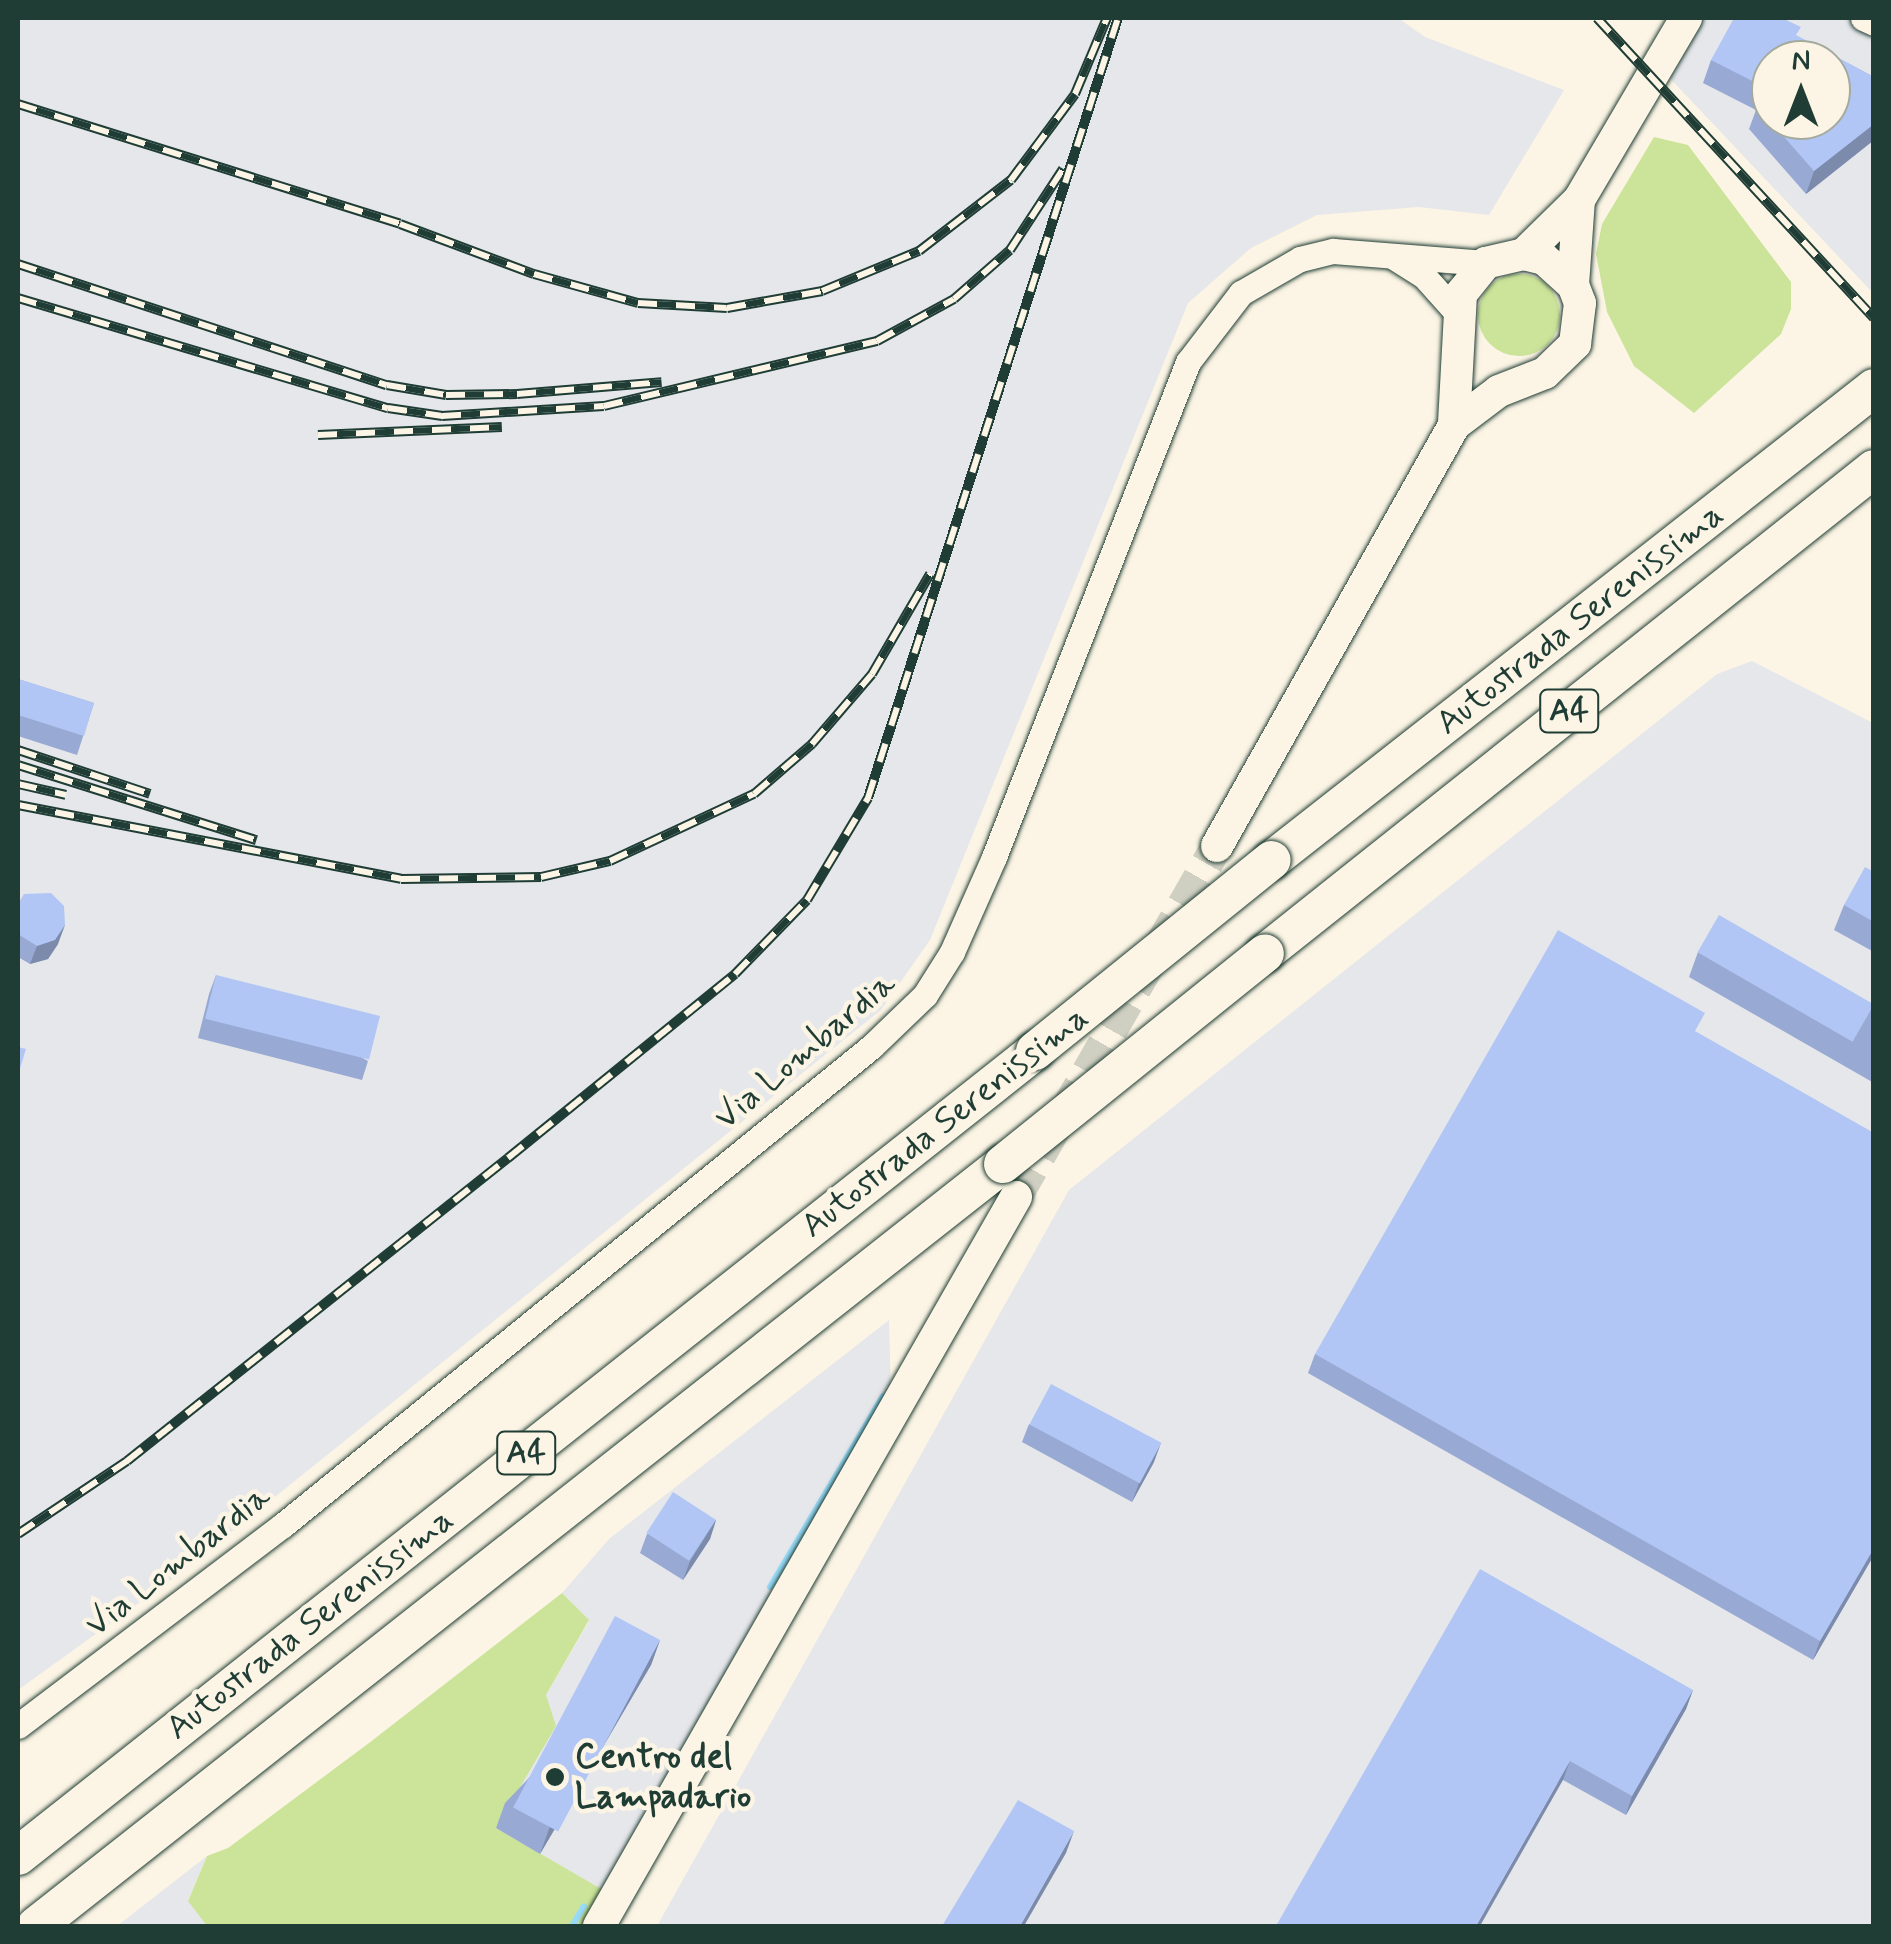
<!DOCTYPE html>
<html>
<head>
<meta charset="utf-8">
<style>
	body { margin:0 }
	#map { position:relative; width:1891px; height:1944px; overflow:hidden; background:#fcf5e5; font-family:Mynerve,sans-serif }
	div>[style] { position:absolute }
	.built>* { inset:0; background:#e6e7ea }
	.green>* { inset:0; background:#cce49a }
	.round { border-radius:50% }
	.stream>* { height:6px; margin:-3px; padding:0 3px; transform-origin:3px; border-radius:3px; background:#97dbf9 }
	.major-tunnel>* { height:32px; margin-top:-16px; transform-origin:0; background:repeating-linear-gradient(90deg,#d0d0c2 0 32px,transparent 0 48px) }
	.roads { filter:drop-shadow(0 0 2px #1f3d34) drop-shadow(0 0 2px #1f3d34) }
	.minor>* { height:25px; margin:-12.5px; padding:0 12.5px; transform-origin:12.5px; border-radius:12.5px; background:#fcf5e5 }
	.major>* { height:32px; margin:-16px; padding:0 16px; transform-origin:16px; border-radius:16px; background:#fcf5e5 }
	.highway>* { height:38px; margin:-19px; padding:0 19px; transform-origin:19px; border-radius:19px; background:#fcf5e5 }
	.rail>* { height:10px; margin-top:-5px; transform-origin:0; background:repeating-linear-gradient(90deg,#fcf5e5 0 19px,#1f3d34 0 38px); box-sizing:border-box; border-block:2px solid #1f3d34 }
	.bridges { filter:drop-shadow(0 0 2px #1f3d34) drop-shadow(0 0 2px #1f3d34) }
	.highway-bridge>* { height:38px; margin:-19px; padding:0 19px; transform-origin:19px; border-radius:19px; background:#fcf5e5 }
	.wall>* { inset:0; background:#98aad3 }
	.shaded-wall>* { inset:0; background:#7c8bac }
	.building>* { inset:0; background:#b1c6f5; transform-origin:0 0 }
	.dots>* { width:28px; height:28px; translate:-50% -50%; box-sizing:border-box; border:5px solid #fcf5e5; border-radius:50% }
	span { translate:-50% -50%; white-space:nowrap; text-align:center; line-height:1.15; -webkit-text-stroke:9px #fcf5e5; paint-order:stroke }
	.shield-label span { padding:2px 8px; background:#fcf5e5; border:2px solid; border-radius:8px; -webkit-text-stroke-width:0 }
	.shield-label { font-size:32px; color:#1f3d34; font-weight:700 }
	.street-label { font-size:35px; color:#1f3d34 }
	.poi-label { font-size:35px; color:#1f3d34; font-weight:700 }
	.left { translate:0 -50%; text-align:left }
	.frame { position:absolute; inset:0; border:20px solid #1f3d34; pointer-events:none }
	.north { position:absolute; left:1751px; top:40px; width:100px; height:100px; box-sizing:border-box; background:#fcf5e5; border:2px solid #a4ab9e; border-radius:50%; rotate:0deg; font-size:28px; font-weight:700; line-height:40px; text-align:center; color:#1f3d34 }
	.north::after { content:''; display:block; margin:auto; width:35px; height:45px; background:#1f3d34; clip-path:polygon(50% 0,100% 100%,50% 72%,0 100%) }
</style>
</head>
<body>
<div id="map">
	<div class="built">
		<div style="clip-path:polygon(18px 18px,1398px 18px,1425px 37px,1564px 90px,1489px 215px,1419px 207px,1317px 215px,1251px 248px,1188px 303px,930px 940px,881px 1010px,179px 1574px,18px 1690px)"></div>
		<div style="clip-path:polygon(evenodd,1696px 18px,1847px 18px,1873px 33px,1872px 292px,1665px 73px,1696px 18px,1771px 60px,1831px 60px,1831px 120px,1771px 120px,1771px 60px)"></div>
		<div style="clip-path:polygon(1752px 661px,1873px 723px,1873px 1926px,657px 1926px,1069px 1190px,1717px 674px)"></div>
		<div style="clip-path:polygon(889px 1320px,891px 1398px,610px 1895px,496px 1828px,550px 1719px,546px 1695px,589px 1621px,562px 1593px,609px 1539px)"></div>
		<div style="clip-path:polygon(207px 1856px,188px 1900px,207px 1926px,117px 1926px)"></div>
	</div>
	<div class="green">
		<div style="clip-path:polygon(1654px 137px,1688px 145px,1791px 282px,1791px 309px,1781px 334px,1694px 413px,1634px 366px,1607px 312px,1596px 254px,1602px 224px)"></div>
		<div class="round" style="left:1478px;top:274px;width:82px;height:82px"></div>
		<div style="clip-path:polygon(562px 1593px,589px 1620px,546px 1695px,556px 1726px,496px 1828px,603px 1890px,581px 1926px,207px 1926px,188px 1901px,207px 1856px,228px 1848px,369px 1743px)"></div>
	</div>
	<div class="stream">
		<div style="left:770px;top:1587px;width:222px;rotate:-59.4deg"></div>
		<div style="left:572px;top:1926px;width:23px;rotate:-59deg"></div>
	</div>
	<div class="major-tunnel">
		<div style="left:1016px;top:1197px;width:404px;rotate:-60.2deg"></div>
	</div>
	<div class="roads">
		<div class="minor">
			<div style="left:1863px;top:18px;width:12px;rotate:24deg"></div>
			<div style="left:1392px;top:256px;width:36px;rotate:32deg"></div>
			<div style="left:1423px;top:275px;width:51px;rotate:48.2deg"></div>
			<div style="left:18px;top:1726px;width:333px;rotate:-37.2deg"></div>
			<div style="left:283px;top:1525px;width:758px;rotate:-39.11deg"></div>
			<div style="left:871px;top:1047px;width:75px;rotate:-43.9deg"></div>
			<div style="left:925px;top:995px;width:51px;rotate:-57.9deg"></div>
			<div style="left:952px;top:952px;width:104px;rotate:-66.1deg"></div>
			<div style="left:994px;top:857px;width:532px;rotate:-68.6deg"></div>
			<div style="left:1188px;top:362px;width:87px;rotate:-52.5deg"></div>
			<div style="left:1241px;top:293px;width:68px;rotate:-30deg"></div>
			<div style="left:1300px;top:259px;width:34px;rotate:-14deg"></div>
			<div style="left:1333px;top:251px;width:153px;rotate:4.5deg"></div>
		</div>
		<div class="major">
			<div style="left:1524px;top:254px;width:77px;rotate:-44.5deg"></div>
			<div style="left:1579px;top:200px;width:211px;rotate:-59.5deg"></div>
			<div style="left:1573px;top:285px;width:85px;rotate:-86deg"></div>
			<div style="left:1217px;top:846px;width:483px;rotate:-60.6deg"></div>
			<div style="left:1454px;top:425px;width:56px;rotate:-37.1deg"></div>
			<div style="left:1499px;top:391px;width:49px;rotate:-21.4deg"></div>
			<div style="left:1545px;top:373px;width:42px;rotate:-44deg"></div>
			<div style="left:1575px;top:344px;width:41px;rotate:-83deg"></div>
			<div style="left:1580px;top:303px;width:19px;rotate:-111deg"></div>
			<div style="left:1573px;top:285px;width:39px;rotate:-138deg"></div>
			<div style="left:1544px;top:259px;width:21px;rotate:-166deg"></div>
			<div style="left:1524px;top:254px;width:39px;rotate:167deg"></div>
			<div style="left:1486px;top:263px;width:40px;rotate:129deg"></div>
			<div style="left:1461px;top:294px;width:131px;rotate:93.1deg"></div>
			<div style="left:599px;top:1926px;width:840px;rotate:-60.23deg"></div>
		</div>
		<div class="highway">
			<div style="left:1272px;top:860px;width:765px;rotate:-38.1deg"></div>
			<div style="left:1265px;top:953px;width:778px;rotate:-38.48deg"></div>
			<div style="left:18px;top:1856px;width:1297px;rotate:-38.36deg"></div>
			<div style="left:36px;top:1926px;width:1231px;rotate:-38.24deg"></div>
		</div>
	</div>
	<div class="rail">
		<div style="left:1597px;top:18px;width:408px;rotate:47.3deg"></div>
		<div style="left:18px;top:104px;width:400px;rotate:17.4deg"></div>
		<div style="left:400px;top:224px;width:143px;rotate:20.5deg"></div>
		<div style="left:534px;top:274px;width:108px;rotate:15.6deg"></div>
		<div style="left:638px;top:303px;width:89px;rotate:3.2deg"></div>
		<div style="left:727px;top:308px;width:97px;rotate:-10.1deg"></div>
		<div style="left:822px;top:291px;width:105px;rotate:-22.4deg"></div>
		<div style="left:919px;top:251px;width:116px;rotate:-37.7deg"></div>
		<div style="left:1011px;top:180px;width:107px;rotate:-53.3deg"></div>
		<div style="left:1075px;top:94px;width:82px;rotate:-67.2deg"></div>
		<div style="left:18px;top:264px;width:388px;rotate:18.2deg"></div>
		<div style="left:387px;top:385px;width:60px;rotate:9.6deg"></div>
		<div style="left:446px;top:395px;width:71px;rotate:-0.8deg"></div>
		<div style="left:517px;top:394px;width:145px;rotate:-4.7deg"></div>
		<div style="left:18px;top:298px;width:386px;rotate:16.6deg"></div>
		<div style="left:388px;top:408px;width:55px;rotate:8.4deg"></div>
		<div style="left:442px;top:416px;width:162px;rotate:-3.5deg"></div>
		<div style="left:604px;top:406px;width:281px;rotate:-13.4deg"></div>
		<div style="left:877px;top:341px;width:88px;rotate:-28.6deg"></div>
		<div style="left:954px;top:299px;width:74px;rotate:-41.2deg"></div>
		<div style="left:1010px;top:250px;width:97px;rotate:-56.8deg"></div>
		<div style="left:318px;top:435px;width:184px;rotate:-2.5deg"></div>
		<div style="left:18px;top:750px;width:139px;rotate:18.4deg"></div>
		<div style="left:18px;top:765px;width:250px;rotate:17.5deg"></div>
		<div style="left:18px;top:784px;width:49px;rotate:12.9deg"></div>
		<div style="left:18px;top:805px;width:390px;rotate:10.9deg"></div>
		<div style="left:401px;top:879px;width:140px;rotate:-0.8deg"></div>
		<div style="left:541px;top:877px;width:71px;rotate:-13.1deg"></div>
		<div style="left:610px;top:861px;width:159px;rotate:-25deg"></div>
		<div style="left:754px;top:794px;width:77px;rotate:-40.8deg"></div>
		<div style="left:812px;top:744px;width:92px;rotate:-49.4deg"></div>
		<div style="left:872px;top:674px;width:116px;rotate:-59.9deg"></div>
		<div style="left:18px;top:1534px;width:131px;rotate:-33.8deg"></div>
		<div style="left:127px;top:1461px;width:487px;rotate:-38.5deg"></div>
		<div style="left:508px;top:1158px;width:292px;rotate:-39deg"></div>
		<div style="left:735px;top:974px;width:103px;rotate:-45.8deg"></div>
		<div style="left:807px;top:900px;width:119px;rotate:-59.1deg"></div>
		<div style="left:868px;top:798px;width:819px;rotate:-72.23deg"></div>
	</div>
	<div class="bridges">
		<div class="highway-bridge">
			<div style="left:1035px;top:1051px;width:304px;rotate:-38.9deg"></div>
			<div style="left:1003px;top:1164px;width:336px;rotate:-38.8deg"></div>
		</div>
	</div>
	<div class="wall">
		<div style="clip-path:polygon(1797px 36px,1874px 77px,1874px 140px,1806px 194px,1749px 129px,1756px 110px,1703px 83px,1711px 60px)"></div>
		<div style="clip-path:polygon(18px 679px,94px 703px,77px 755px,18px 736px)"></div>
		<div style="clip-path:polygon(1874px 872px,1874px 952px,1834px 930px,1844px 905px)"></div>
		<div style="clip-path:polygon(18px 904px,58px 944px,48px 959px,30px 964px,18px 957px)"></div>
		<div style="clip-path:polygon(1698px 952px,1874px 1004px,1874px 1083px,1689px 977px)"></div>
		<div style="clip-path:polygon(216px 975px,368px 1061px,362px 1080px,198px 1038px,209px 994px)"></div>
		<div style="clip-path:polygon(1874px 1133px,1874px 1555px,1813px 1660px,1308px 1373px,1315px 1354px)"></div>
		<div style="clip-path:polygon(1029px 1424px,1154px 1462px,1132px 1502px,1022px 1442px)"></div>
		<div style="clip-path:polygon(716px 1520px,710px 1539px,683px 1580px,640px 1553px,647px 1534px)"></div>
		<div style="clip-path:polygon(660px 1640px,651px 1665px,540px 1854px,496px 1828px,505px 1803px)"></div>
		<div style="clip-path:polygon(1693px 1690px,1686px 1709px,1626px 1815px,1563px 1780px,1276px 1926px)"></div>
	</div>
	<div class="shaded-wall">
		<div style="clip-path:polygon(1874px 124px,1874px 140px,1806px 194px,1814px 171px)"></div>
		<div style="clip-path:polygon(65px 925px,58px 944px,48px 959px,30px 964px,37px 946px)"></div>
		<div style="clip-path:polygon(1161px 1443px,1154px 1462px,1132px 1502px,1139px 1483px)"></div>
		<div style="clip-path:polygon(716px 1520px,710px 1539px,683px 1580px,690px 1561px)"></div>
		<div style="clip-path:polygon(1874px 1548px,1874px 1555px,1813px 1660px,1820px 1641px)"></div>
		<div style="clip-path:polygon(660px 1640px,651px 1665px,540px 1854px,549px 1829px)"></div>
		<div style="clip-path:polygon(1693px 1690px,1686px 1709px,1626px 1815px,1632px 1796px)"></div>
		<div style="clip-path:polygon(1570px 1761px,1563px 1780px,1480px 1926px,1476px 1926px)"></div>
		<div style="clip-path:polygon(1074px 1831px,1066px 1853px,1024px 1926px,1020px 1926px)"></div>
	</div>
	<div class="building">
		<div style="clip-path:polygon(evenodd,1734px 18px,1782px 18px,1801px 27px,1796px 35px,1874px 77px,1874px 124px,1814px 171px,1757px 106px,1768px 89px,1711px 60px,1734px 18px,1771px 60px,1831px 60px,1831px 120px,1771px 120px,1771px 60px)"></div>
		<div style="clip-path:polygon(18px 679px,94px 703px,84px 736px,18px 715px)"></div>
		<div style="clip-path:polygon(1865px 867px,1874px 872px,1874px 922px,1844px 905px)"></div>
		<div style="clip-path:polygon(51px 893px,64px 906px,65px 925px,55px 940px,37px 946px,18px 934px,18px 904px,24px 894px)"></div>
		<div style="left:1719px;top:915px;width:179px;height:43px;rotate:30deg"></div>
		<div style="clip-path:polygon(1558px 930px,1705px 1013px,1695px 1031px,1874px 1133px,1874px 1548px,1820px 1641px,1315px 1354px)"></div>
		<div style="left:216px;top:975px;width:169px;height:45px;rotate:14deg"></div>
		<div style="clip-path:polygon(18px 1047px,26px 1049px,18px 1075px)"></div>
		<div style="left:1051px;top:1384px;width:125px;height:46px;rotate:28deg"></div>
		<div style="left:673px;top:1492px;width:51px;height:49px;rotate:33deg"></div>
		<div style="clip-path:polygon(1480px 1569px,1693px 1690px,1632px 1796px,1570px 1761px,1476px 1926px,1276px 1926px)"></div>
		<div style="left:615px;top:1616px;width:51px;height:217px;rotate:28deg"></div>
		<div style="clip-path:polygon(1018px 1800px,1074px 1831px,1020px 1926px,942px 1926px)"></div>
	</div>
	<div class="dots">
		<div style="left:555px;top:1777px;background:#1f3d34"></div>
	</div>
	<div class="shield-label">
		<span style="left:1569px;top:711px">A4</span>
		<span style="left:526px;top:1453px">A4</span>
	</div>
	<div class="street-label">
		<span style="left:1580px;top:619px;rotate:-38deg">Autostrada Serenissima</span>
		<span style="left:805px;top:1051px;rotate:-40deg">Via Lombardia</span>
		<span style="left:945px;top:1122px;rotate:-38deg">Autostrada Serenissima</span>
		<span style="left:178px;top:1561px;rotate:-38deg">Via Lombardia</span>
		<span style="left:310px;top:1624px;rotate:-38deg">Autostrada Serenissima</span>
	</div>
	<div class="poi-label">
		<span class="left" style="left:575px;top:1777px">Centro del<br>Lampadario</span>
	</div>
	<div class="frame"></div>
	<div class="north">N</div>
</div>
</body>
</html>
